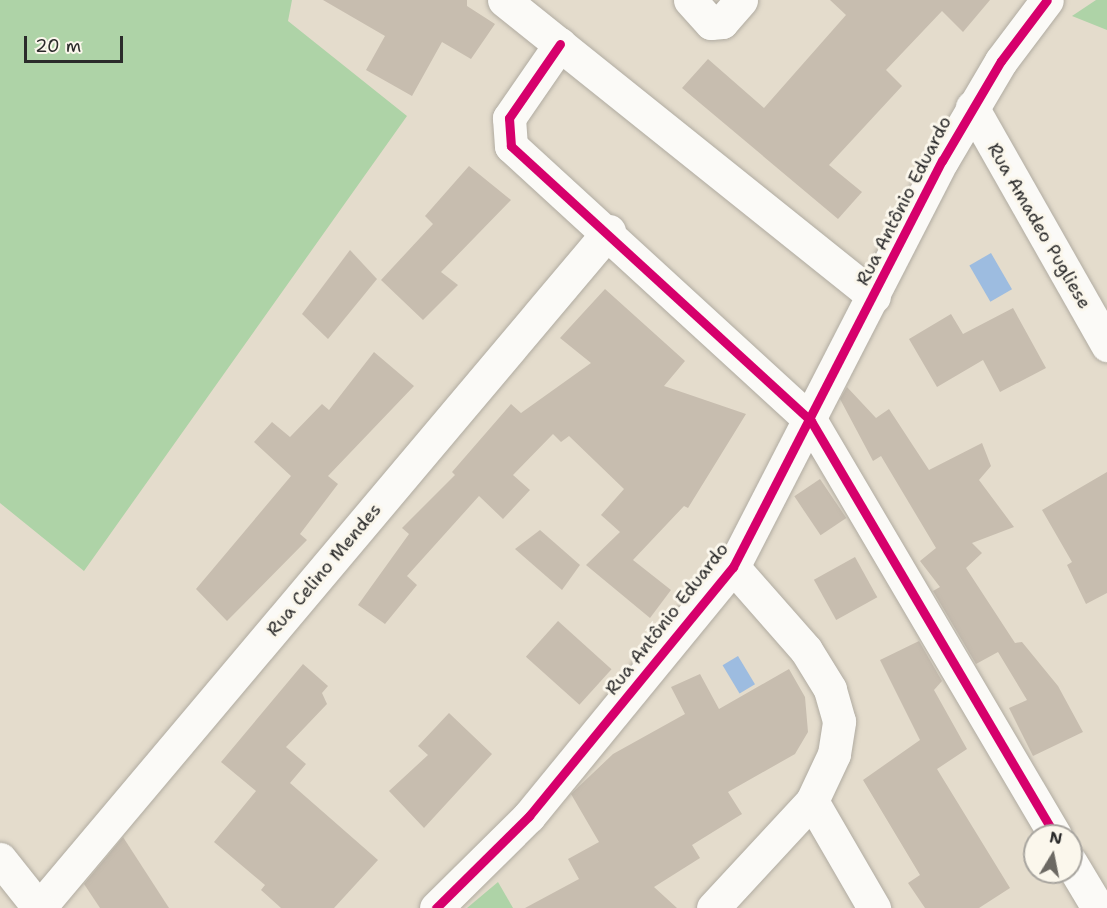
<!DOCTYPE html>
<html>
<head>
<meta charset="utf-8">
<style>
	body { margin:0 }
	#map { position:relative; width:1107px; height:908px; overflow:hidden; background:#e4dccc; font-family:"Shantell Sans",sans-serif }
	div>[style] { position:absolute }
	.green>* { inset:0; background:#aed3a7 }
	.water>* { inset:0; background:#9dbce0; transform-origin:0 0 }
	.building>* { inset:0; background:#c7bdaf; transform-origin:0 0 }
	.roads { filter:drop-shadow(0 0 2px #b0aba1) drop-shadow(0 0 2px #b0aba1) }
	.minor>* { height:33px; margin:-16.5px; padding:0 16.5px; transform-origin:16.5px; border-radius:16.5px; background:#fbfaf7 }
	.major>* { height:33px; margin:-16.5px; padding:0 16.5px; transform-origin:16.5px; border-radius:16.5px; background:#fbfaf7 }
	.cycleway>* { height:9px; margin:-4.5px; padding:0 4.5px; transform-origin:4.5px; border-radius:4.5px; background:#d6006c }
	span { translate:-50% -50%; white-space:nowrap; text-align:center; line-height:1.15; -webkit-text-stroke:6px #fbf7ec; paint-order:stroke }
	.street-label { font-size:18px; color:#2b2b2b }
	.north { position:absolute; left:1023px; top:824px; width:60px; height:60px; box-sizing:border-box; background:#fbf7ec; border:2px solid #a8a59f; border-radius:50%; rotate:10deg; font-size:16px; font-weight:700; line-height:24px; text-align:center; color:#2b2b2b }
	.north::after { content:''; display:block; margin:auto; width:21px; height:27px; background:#6c6963; clip-path:polygon(50% 0,100% 100%,50% 72%,0 100%) }
	.scale { position:absolute; left:24px; top:36px; width:99px; height:27px; box-sizing:border-box; border:3px solid #2b2b2b; border-top:0; padding-left:8px; font-size:18px; line-height:21px; white-space:nowrap; color:#2b2b2b; -webkit-text-stroke:4px #fbf7ec; paint-order:stroke }
</style>
</head>
<body>
<div id="map">
	<div class="green">
		<div style="clip-path:polygon(0 0,292px 0,288px 21px,407px 116px,84px 571px,0 503px)"></div>
		<div style="clip-path:polygon(1096px 0,1107px 0,1107px 30px,1072px 16px)"></div>
		<div style="clip-path:polygon(498px 882px,513px 908px,467px 908px)"></div>
	</div>
	<div class="water">
		<div style="left:991px;top:253px;width:42px;height:25px;rotate:60deg"></div>
		<div style="left:738px;top:656px;width:33px;height:18px;rotate:59deg"></div>
	</div>
	<div class="building">
		<div style="clip-path:polygon(323px 0,467px 0,467px 6px,495px 24px,471px 59px,442px 42px,412px 96px,366px 70px,385px 36px)"></div>
		<div style="clip-path:polygon(830px 0,990px 0,963px 32px,942px 11px,886px 70px,902px 86px,829px 165px,862px 192px,838px 219px,682px 88px,708px 59px,764px 108px,846px 15px)"></div>
		<div style="clip-path:polygon(469px 166px,511px 200px,441px 272px,458px 285px,423px 320px,381px 280px,433px 224px,425px 216px)"></div>
		<div style="clip-path:polygon(350px 250px,377px 279px,328px 339px,302px 314px)"></div>
		<div style="clip-path:polygon(605px 289px,685px 361px,664px 386px,746px 414px,688px 508px,684px 506px,633px 560px,671px 590px,650px 618px,586px 565px,620px 532px,601px 515px,624px 489px,569px 436px,561px 442px,553px 434px,513px 475px,530px 490px,503px 519px,479px 496px,407px 576px,417px 585px,385px 624px,358px 605px,409px 534px,402px 528px,455px 475px,452px 472px,511px 404px,521px 413px,591px 363px,560px 338px)"></div>
		<div style="clip-path:polygon(1013px 308px,1046px 368px,1000px 392px,983px 360px,937px 387px,909px 339px,951px 314px,963px 334px)"></div>
		<div style="clip-path:polygon(374px 352px,414px 386px,328px 476px,338px 484px,300px 534px,307px 540px,227px 621px,196px 589px,291px 476px,254px 442px,272px 422px,290px 437px,322px 404px,329px 410px)"></div>
		<div style="clip-path:polygon(847px 387px,876px 418px,889px 409px,929px 470px,982px 443px,991px 466px,979px 480px,1014px 527px,972px 543px,982px 553px,966px 568px,1015px 643px,1022px 642px,1058px 686px,1083px 732px,1033px 756px,1009px 708px,1027px 700px,998px 652px,976px 664px,933px 591px,940px 587px,920px 561px,936px 548px,881px 456px,873px 461px,840px 399px)"></div>
		<div style="clip-path:polygon(1107px 472px,1107px 593px,1086px 604px,1067px 565px,1072px 562px,1042px 510px)"></div>
		<div style="left:820px;top:479px;width:47px;height:31px;rotate:56deg"></div>
		<div style="clip-path:polygon(540px 530px,580px 565px,562px 590px,515px 549px)"></div>
		<div style="left:855px;top:557px;width:46px;height:47px;rotate:61deg"></div>
		<div style="left:558px;top:621px;width:72px;height:48px;rotate:42deg"></div>
		<div style="clip-path:polygon(919px 641px,942px 681px,934px 690px,967px 749px,937px 769px,1010px 888px,979px 908px,925px 908px,908px 883px,920px 875px,863px 780px,920px 740px,880px 660px)"></div>
		<div style="clip-path:polygon(303px 664px,328px 686px,322px 693px,327px 704px,286px 747px,306px 764px,290px 783px,378px 860px,334px 908px,281px 908px,261px 890px,265px 885px,214px 842px,256px 791px,221px 762px)"></div>
		<div style="clip-path:polygon(789px 669px,805px 697px,808px 732px,795px 754px,728px 792px,742px 814px,692px 845px,700px 858px,654px 887px,677px 908px,525px 908px,579px 879px,568px 859px,599px 842px,571px 794px,613px 754px,685px 714px,671px 687px,700px 674px,719px 709px)"></div>
		<div style="clip-path:polygon(449px 713px,492px 754px,424px 828px,389px 791px,428px 755px,418px 746px)"></div>
		<div style="clip-path:polygon(123px 837px,169px 908px,100px 908px,84px 884px)"></div>
	</div>
	<div class="roads">
		<div class="minor">
			<div style="left:504px;top:0;width:474px;rotate:38.7deg"></div>
			<div style="left:690px;top:0;width:31px;rotate:48deg"></div>
			<div style="left:711px;top:23px;width:11px;rotate:-5deg"></div>
			<div style="left:722px;top:22px;width:29px;rotate:-49deg"></div>
			<div style="left:560px;top:44px;width:90px;rotate:124.6deg"></div>
			<div style="left:509px;top:118px;width:28px;rotate:86deg"></div>
			<div style="left:511px;top:146px;width:407px;rotate:42.5deg"></div>
			<div style="left:811px;top:421px;width:481px;rotate:59.5deg"></div>
			<div style="left:972px;top:107px;width:274px;rotate:60.4deg"></div>
			<div style="left:812px;top:801px;width:124px;rotate:59.9deg"></div>
			<div style="left:1071px;top:863px;width:52px;rotate:59deg"></div>
			<div style="left:39px;top:908px;width:885px;rotate:-49.9deg"></div>
			<div style="left:436px;top:908px;width:131px;rotate:-44.7deg"></div>
			<div style="left:529px;top:816px;width:322px;rotate:-50.7deg"></div>
			<div style="left:733px;top:567px;width:457px;rotate:-62.8deg"></div>
			<div style="left:942px;top:161px;width:116px;rotate:-59.5deg"></div>
			<div style="left:1001px;top:61px;width:76px;rotate:-53deg"></div>
			<div style="left:713px;top:908px;width:146px;rotate:-47.2deg"></div>
			<div style="left:812px;top:801px;width:52px;rotate:-64.9deg"></div>
			<div style="left:834px;top:754px;width:33px;rotate:-81deg"></div>
			<div style="left:839px;top:721px;width:33px;rotate:-106deg"></div>
			<div style="left:830px;top:689px;width:46px;rotate:-121.6deg"></div>
			<div style="left:806px;top:650px;width:111px;rotate:-131.3deg"></div>
		</div>
		<div class="major">
			<div style="left:0;top:859px;width:63px;rotate:51.5deg"></div>
		</div>
	</div>
	<div class="cycleway">
		<div style="left:560px;top:44px;width:90px;rotate:124.6deg"></div>
		<div style="left:509px;top:118px;width:28px;rotate:86deg"></div>
		<div style="left:511px;top:146px;width:407px;rotate:42.5deg"></div>
		<div style="left:811px;top:421px;width:481px;rotate:59.5deg"></div>
		<div style="left:436px;top:908px;width:131px;rotate:-44.7deg"></div>
		<div style="left:529px;top:816px;width:322px;rotate:-50.7deg"></div>
		<div style="left:733px;top:567px;width:457px;rotate:-62.8deg"></div>
		<div style="left:942px;top:161px;width:116px;rotate:-59.5deg"></div>
		<div style="left:1001px;top:61px;width:76px;rotate:-53deg"></div>
	</div>
	<div class="street-label">
		<span style="left:904px;top:201px;rotate:-63deg">Rua Antônio Eduardo</span>
		<span style="left:1039px;top:226px;rotate:60deg">Rua Amadeo Pugliese</span>
		<span style="left:324px;top:570px;rotate:-50deg">Rua Celino Mendes</span>
		<span style="left:667px;top:619px;rotate:-52deg">Rua Antônio Eduardo</span>
	</div>
	<div class="north">N</div>
	<div class="scale">20 m</div>
</div>
</body>
</html>
